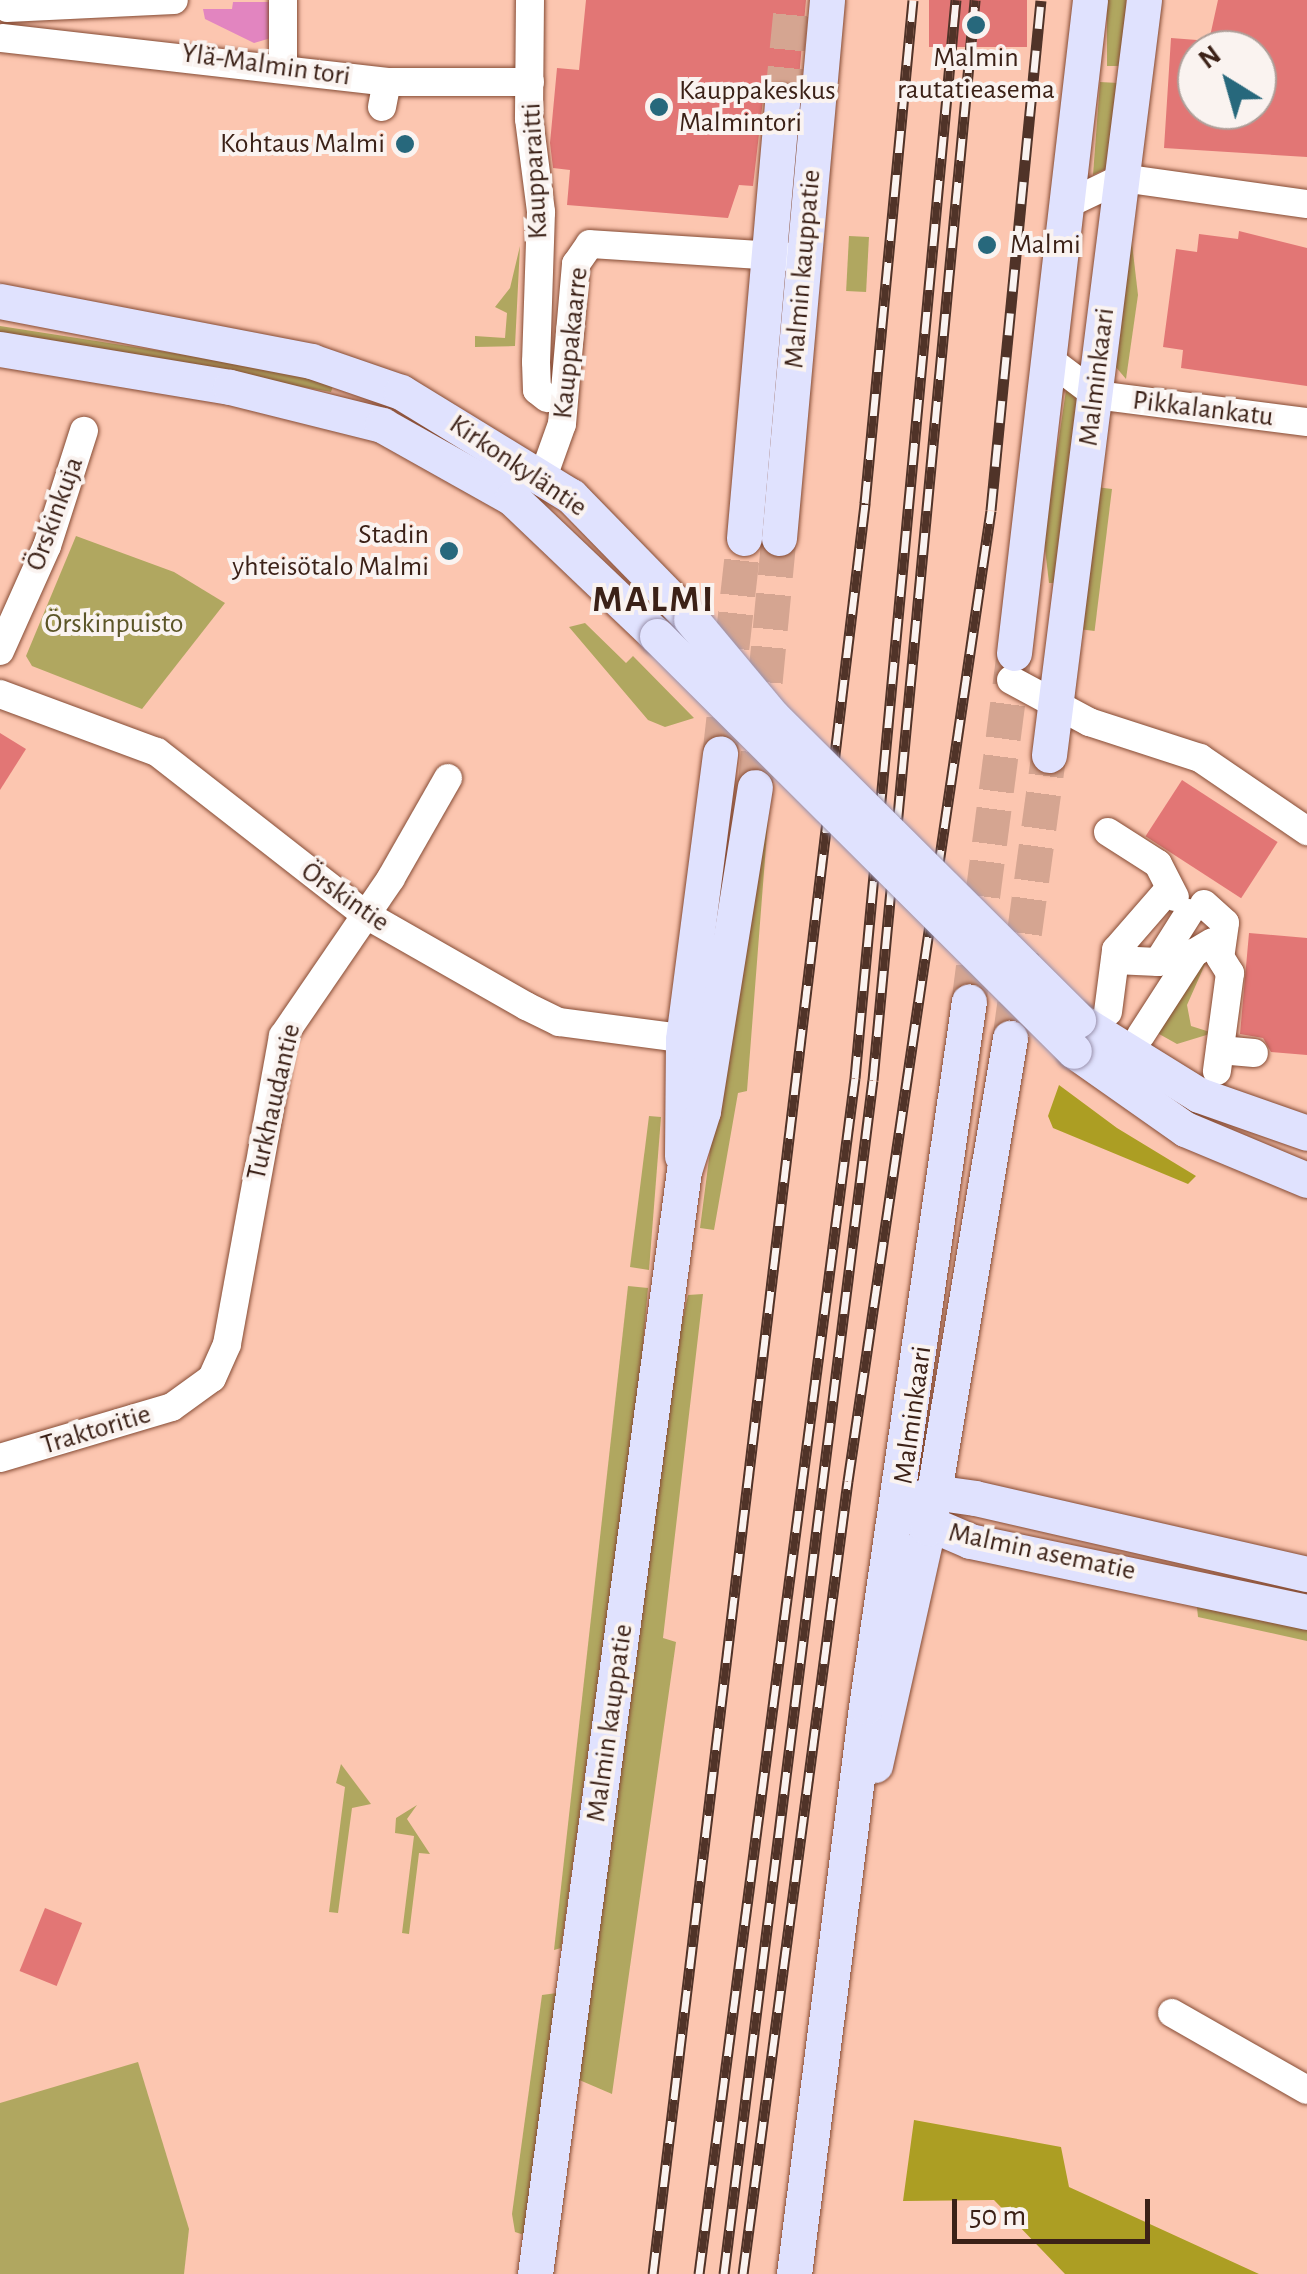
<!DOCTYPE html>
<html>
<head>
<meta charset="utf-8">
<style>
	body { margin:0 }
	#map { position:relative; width:1307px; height:2274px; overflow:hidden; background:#fcc6b0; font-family:"Alegreya Sans",sans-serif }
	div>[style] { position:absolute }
	.green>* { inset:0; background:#b0a760; transform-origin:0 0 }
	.forest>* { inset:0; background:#ac9e23 }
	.water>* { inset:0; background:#e285c0 }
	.building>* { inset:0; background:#e27675; transform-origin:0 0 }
	.major-tunnel>* { height:35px; margin-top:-17.5px; transform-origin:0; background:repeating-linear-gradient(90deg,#d5a591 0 35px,transparent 0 53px) }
	.roads { filter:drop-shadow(0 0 2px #854b34) drop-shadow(0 0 2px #854b34) }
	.minor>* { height:28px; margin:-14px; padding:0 14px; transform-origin:14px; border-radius:14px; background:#fff }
	.major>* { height:35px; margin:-17.5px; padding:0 17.5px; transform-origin:17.5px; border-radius:17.5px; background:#e0e2fe }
	.rail>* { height:11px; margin-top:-5.5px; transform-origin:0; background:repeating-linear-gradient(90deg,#faf3f0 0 22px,#503328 0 44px); box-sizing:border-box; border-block:2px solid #503328 }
	.bridges { filter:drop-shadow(0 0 2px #9991ac) drop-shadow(0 0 2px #9991ac) }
	.major-bridge>* { height:35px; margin:-17.5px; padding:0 17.5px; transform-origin:17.5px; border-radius:17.5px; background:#e0e2fe }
	.dots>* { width:28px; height:28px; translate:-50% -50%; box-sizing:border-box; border:5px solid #faf3f0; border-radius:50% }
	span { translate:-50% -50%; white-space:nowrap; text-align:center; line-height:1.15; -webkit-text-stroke:8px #faf3f0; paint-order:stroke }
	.poi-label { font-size:28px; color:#3b2117 }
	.left { translate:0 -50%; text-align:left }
	.right { translate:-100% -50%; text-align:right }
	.street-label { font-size:28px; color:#3b2117 }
	.park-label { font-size:28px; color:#5b5527 }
	.district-label { font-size:38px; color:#3b2117; font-weight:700; letter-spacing:2.5px }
	.north { position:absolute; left:1177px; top:30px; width:100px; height:100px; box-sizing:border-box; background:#faf3f0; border:2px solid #ae9f99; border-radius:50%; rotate:323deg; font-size:28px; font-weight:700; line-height:40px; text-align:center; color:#3b2117 }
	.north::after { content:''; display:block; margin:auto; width:35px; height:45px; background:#27687c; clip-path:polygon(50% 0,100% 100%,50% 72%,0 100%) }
	.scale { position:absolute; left:952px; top:2199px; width:198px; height:45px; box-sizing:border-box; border:5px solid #3b2117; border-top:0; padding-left:12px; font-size:30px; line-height:35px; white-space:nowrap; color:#3b2117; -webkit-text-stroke:8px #faf3f0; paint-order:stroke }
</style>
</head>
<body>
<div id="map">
	<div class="green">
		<div style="left:1107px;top:0;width:19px;height:66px"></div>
		<div style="clip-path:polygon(1100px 82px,1118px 83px,1108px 168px,1093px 175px)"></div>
		<div style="clip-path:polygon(1131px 235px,1138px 295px,1126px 379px,1115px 366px)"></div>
		<div style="left:849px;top:236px;width:20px;height:55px;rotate:3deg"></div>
		<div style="clip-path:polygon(520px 246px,515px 346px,475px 347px,475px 336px,505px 338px,507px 313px,495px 307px,510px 288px)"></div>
		<div style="clip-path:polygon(0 326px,218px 360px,334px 383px,331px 392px,0 334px)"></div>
		<div style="clip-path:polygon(1066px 390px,1078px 398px,1055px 583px,1049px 583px,1044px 540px)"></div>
		<div style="left:1112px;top:489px;width:143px;height:16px;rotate:97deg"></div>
		<div style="clip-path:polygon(76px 536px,174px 572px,225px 603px,142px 709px,32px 666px,26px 656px)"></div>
		<div style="clip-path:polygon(585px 623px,626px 663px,633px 656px,694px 718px,665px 727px,648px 720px,569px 627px)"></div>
		<div style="clip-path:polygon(769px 807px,747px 1091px,738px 1093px,714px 1230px,700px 1228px,720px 1074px)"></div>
		<div style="clip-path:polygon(1210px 953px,1187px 1005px,1191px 1026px,1213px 1033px,1177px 1044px,1152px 1030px)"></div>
		<div style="clip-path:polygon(649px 1116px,661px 1117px,649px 1270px,630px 1267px)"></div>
		<div style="clip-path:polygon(628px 1286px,648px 1288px,639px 1389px,561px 1948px,554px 1950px)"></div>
		<div style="clip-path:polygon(703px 1294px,663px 1638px,676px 1642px,612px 2094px,577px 2079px,675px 1353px,688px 1295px)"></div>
		<div style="clip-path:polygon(1196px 1598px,1307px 1621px,1307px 1641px,1198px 1617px)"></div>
		<div style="clip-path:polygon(341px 1764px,371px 1804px,352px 1808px,338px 1913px,329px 1912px,345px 1787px,336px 1783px)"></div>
		<div style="clip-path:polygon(417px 1805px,407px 1819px,430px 1854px,419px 1853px,409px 1934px,402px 1933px,414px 1836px,395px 1833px,396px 1818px)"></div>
		<div style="clip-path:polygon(557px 1993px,524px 2235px,515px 2232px,512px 2214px,542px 1995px)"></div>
		<div style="clip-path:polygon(138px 2062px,189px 2229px,184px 2274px,0 2274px,0 2103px)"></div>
	</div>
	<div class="forest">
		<div style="clip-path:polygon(1059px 1085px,1117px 1128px,1196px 1176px,1188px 1184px,1053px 1128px,1048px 1116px)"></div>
		<div style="clip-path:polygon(914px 2120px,1061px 2147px,1069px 2187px,1259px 2274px,1065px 2274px,994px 2200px,903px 2201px)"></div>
	</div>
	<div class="water">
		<div style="clip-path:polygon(233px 2px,270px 2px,271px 38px,254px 43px,205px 19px,203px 9px,232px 9px)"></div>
	</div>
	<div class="building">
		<div style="clip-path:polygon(586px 0,806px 0,798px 89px,783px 81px,764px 91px,753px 186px,739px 185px,728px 218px,567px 205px,570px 170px,553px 168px,550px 143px,557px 68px,579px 70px)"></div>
		<div style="left:929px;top:0;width:98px;height:47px"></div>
		<div style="clip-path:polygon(1218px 0,1307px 0,1307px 157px,1164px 148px,1171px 38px,1197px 40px,1197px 110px,1257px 110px,1257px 50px,1207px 50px)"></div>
		<div style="clip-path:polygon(1239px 231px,1307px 248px,1307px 386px,1181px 368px,1183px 350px,1163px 347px,1176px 249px,1197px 252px,1199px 234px,1238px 239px)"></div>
		<div style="clip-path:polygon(0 733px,26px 749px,0 790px)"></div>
		<div style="left:1182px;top:780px;width:114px;height:67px;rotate:33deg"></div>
		<div style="clip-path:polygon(1249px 933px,1307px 938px,1307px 1055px,1271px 1052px,1263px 1038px,1240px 1034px)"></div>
		<div style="left:45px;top:1908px;width:40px;height:68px;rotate:22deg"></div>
	</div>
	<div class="major-tunnel">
		<div style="left:782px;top:102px;width:102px;rotate:-84.4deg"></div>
		<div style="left:720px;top:753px;width:216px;rotate:-83.6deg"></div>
		<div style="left:755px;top:787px;width:250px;rotate:-84.5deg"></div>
		<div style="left:969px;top:1001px;width:351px;rotate:-82.6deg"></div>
		<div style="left:1010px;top:1038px;width:286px;rotate:-82.2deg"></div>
	</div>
	<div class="roads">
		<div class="minor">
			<div style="left:283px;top:0;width:67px;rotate:90deg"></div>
			<div style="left:530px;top:0;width:119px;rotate:90.5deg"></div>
			<div style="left:529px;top:119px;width:94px;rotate:82.6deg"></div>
			<div style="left:541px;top:212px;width:150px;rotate:91.9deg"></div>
			<div style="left:536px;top:362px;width:28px;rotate:88deg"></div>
			<div style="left:537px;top:390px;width:13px;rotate:39deg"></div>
			<div style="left:7px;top:8px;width:167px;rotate:-2.7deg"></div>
			<div style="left:2px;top:38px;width:388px;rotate:6.5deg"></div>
			<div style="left:387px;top:82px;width:143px"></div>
			<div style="left:382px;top:107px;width:25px;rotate:-79deg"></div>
			<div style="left:1070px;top:203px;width:58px;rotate:-25.7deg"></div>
			<div style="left:1122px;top:178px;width:187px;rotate:8deg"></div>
			<div style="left:1051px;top:361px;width:56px;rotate:37.1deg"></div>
			<div style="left:1096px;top:395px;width:213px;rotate:7.3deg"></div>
			<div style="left:543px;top:477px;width:56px;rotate:-70.3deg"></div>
			<div style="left:562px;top:424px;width:161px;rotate:-85deg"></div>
			<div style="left:576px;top:264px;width:24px;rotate:-55deg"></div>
			<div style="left:590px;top:244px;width:214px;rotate:3.7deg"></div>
			<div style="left:0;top:651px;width:115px;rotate:-65.9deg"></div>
			<div style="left:47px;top:546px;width:121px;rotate:-72.2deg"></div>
			<div style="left:1011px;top:680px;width:89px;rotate:28.3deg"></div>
			<div style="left:1089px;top:722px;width:117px;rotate:18deg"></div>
			<div style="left:1200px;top:758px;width:130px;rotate:34.3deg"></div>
			<div style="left:0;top:694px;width:167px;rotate:20.3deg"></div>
			<div style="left:157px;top:752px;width:261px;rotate:38deg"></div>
			<div style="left:363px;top:913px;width:188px;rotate:29.7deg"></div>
			<div style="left:526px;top:1006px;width:37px;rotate:26deg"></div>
			<div style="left:559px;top:1022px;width:145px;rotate:7.5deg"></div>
			<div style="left:1108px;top:832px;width:59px;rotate:32.6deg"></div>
			<div style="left:1158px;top:864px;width:37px;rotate:63deg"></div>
			<div style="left:1204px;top:904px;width:28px;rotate:42deg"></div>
			<div style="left:1225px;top:923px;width:34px;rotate:98deg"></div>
			<div style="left:1220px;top:957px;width:19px;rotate:58deg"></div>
			<div style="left:1230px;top:973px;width:99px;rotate:97.6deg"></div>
			<div style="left:1115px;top:960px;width:43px;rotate:2.7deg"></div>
			<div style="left:1158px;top:962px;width:58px;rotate:-57.7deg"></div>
			<div style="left:1108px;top:1012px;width:63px;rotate:-82.6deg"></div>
			<div style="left:1116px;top:950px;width:81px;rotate:-49deg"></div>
			<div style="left:1141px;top:1035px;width:98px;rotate:-57.1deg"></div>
			<div style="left:1194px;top:953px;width:21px;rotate:-31deg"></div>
			<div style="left:1220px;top:1050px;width:34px;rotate:5deg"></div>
			<div style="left:0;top:1458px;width:179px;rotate:-16.5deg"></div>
			<div style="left:172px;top:1407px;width:49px;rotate:-35.9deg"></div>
			<div style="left:212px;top:1378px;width:37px;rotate:-66deg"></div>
			<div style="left:227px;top:1344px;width:313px;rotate:-79.7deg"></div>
			<div style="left:283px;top:1036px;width:191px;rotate:-55.6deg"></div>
			<div style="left:391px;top:878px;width:115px;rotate:-60.3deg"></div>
			<div style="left:1172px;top:2013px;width:155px;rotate:29.7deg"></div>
		</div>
		<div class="major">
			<div style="left:0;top:301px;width:317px;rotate:10.9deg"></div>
			<div style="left:311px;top:361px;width:95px;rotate:19deg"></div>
			<div style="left:401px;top:392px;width:199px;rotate:31.5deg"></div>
			<div style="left:571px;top:496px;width:172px;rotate:45.7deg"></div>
			<div style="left:0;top:349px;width:233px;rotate:9.4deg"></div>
			<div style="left:230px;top:387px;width:157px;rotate:14deg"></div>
			<div style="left:382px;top:425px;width:149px;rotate:29.3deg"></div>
			<div style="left:512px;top:498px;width:200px;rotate:43.6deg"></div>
			<div style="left:744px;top:538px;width:438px;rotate:-85deg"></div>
			<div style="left:779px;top:538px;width:540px;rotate:-84.9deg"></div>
			<div style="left:1014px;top:653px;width:657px;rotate:-83.36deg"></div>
			<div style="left:1049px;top:755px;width:761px;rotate:-82.83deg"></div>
			<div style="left:1078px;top:1020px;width:142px;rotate:31.8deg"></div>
			<div style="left:1199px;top:1095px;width:114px;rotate:19.4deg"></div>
			<div style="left:1074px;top:1051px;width:136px;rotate:35.1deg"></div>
			<div style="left:1185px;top:1129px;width:132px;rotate:22.7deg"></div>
			<div style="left:682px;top:1156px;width:117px;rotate:-89.5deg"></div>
			<div style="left:683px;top:1039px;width:288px;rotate:-82.6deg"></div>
			<div style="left:914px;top:1501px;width:21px;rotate:-25deg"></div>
			<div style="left:933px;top:1492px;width:42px;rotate:8.1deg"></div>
			<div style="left:975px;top:1498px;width:341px;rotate:12.9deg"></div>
			<div style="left:912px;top:1516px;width:63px;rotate:23.3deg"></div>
			<div style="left:970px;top:1541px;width:344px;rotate:11.9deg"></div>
			<div style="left:875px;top:1765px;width:243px;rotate:-77.4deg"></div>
			<div style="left:928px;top:1528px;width:497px;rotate:-80.5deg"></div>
			<div style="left:535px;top:2274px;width:1113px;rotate:-82.31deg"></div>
			<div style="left:684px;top:1171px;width:63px;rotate:-72.4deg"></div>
			<div style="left:703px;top:1111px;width:328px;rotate:-80.9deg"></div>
			<div style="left:794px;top:2274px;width:572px;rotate:-82.76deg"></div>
			<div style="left:866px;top:1707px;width:713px;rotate:-81.7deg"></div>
		</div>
	</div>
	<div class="rail">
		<div style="left:653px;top:2274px;width:1784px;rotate:-83.17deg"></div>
		<div style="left:865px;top:503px;width:505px;rotate:-84.55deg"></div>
		<div style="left:699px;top:2274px;width:1206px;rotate:-82.57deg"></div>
		<div style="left:855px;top:1078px;width:1083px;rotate:-84.65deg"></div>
		<div style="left:724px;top:2274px;width:1203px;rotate:-82.89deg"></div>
		<div style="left:873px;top:1080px;width:1085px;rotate:-84.6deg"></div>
		<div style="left:743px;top:2274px;width:800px;rotate:-82.46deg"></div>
		<div style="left:848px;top:1481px;width:981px;rotate:-81.62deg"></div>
		<div style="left:991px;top:510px;width:512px;rotate:-84.4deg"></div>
	</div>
	<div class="bridges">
		<div class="major-bridge">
			<div style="left:691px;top:619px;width:128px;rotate:50.1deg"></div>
			<div style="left:773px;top:717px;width:430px;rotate:44.8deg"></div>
			<div style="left:657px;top:636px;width:588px;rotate:44.86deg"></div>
		</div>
	</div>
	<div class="dots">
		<div style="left:976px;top:25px;background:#27687c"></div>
		<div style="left:659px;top:107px;background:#27687c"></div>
		<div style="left:405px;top:144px;background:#27687c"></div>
		<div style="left:987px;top:245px;background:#27687c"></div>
		<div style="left:449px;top:551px;background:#27687c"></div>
	</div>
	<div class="poi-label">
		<span style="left:976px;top:74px">Malmin<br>rautatieasema</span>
		<span class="left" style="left:679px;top:107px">Kauppakeskus<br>Malmintori</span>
		<span class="right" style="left:385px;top:144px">Kohtaus Malmi</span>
		<span class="left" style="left:1010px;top:245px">Malmi</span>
		<span class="right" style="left:429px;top:551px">Stadin<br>yhteisötalo Malmi</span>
	</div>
	<div class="street-label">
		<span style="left:266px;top:65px;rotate:8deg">Ylä-Malmin tori</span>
		<span style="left:535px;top:171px;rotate:-93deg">Kaupparaitti</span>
		<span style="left:803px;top:269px;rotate:-85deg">Malmin kauppatie</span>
		<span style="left:571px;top:343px;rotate:-84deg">Kauppakaarre</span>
		<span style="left:1097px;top:377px;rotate:-83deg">Malminkaari</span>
		<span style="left:1203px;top:409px;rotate:7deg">Pikkalankatu</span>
		<span style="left:518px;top:466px;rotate:34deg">Kirkonkyläntie</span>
		<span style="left:55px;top:514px;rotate:-70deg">Örskinkuja</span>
		<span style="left:345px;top:897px;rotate:35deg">Örskintie</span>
		<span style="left:274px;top:1102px;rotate:-77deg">Turkhaudantie</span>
		<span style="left:913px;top:1415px;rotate:-82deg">Malminkaari</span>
		<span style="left:96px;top:1430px;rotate:-17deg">Traktoritie</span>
		<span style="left:1042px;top:1552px;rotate:12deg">Malmin asematie</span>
		<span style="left:610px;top:1723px;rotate:-82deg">Malmin kauppatie</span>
	</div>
	<div class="park-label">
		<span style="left:114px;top:624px">Örskinpuisto</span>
	</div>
	<div class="district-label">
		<span style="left:654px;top:601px">MALMI</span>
	</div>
	<div class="north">N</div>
	<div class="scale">50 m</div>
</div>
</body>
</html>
